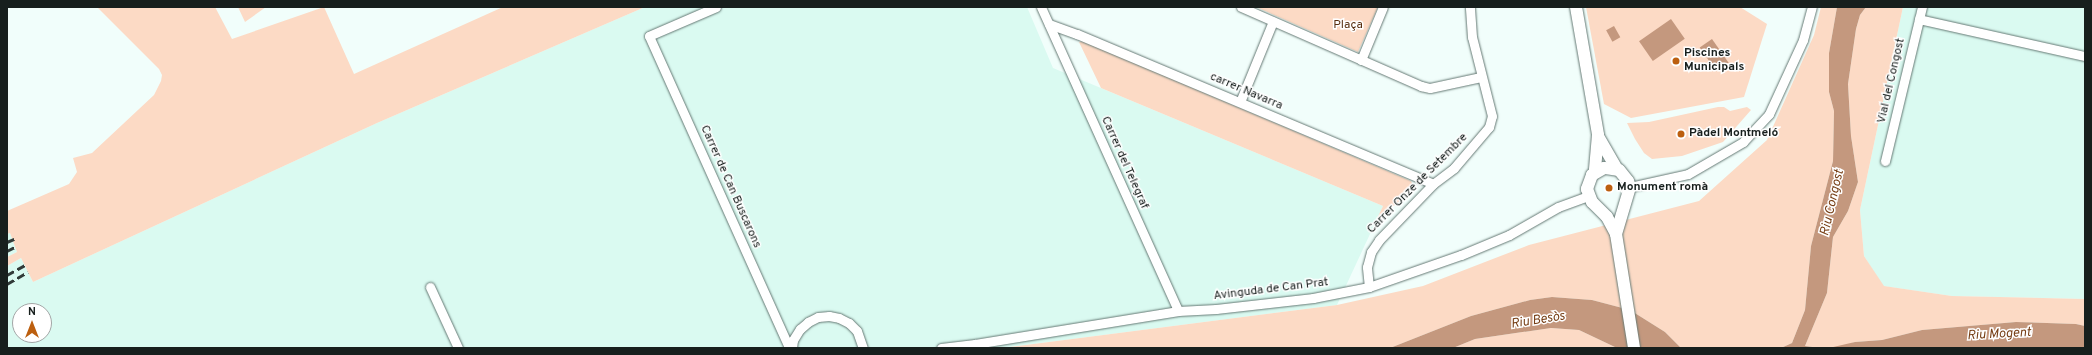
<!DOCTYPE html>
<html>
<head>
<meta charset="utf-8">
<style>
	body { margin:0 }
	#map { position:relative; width:2092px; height:355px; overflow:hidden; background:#f1fefb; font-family:Overpass,sans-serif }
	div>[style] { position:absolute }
	.built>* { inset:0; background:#dafaf1 }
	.green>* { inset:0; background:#fcdac5 }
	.water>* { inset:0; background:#c4987e; transform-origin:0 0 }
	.roads { filter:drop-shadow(0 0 1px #657974) drop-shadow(0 0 1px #657974) }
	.street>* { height:9px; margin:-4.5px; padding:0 4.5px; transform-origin:4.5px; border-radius:4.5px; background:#fff }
	.secondary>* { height:12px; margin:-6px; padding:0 6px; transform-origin:6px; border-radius:6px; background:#fff }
	.rail>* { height:3px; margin-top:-1.5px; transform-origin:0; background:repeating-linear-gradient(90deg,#313a38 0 8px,transparent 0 12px) }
	.dots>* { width:11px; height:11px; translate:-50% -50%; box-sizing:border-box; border:2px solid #fff; border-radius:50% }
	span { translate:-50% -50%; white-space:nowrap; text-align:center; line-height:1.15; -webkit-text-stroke:3px #fff; paint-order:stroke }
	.park-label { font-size:12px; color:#582e0f }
	.poi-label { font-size:12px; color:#171f1d; font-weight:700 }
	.left { translate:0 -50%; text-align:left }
	.street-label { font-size:12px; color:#171f1d }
	.water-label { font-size:13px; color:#773f16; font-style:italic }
	.frame { position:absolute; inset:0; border:8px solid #171f1d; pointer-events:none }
	.north { position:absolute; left:12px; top:303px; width:40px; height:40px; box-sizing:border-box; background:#fff; border:1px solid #a2a5a5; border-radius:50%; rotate:0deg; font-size:11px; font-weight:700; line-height:16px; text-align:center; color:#171f1d }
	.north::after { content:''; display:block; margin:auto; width:14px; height:18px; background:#bc5f0f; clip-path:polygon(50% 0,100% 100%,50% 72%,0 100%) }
</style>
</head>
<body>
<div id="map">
	<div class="built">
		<div style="clip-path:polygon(evenodd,645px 7px,1027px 7px,1053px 68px,1383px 206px,1337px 305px,1002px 348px,7px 348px,7px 266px,21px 258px,33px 282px,377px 123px,645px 7px,20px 311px,44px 311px,44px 335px,20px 335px,20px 311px)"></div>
		<div style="clip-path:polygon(1903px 7px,2085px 7px,2085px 299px,1952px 296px,1883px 286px,1864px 256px,1860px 210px)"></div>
		<div style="clip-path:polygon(10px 233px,17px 252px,7px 257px,7px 234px)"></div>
	</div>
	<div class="green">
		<div style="clip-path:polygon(97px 7px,215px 7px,232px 39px,324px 7px,354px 74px,503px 7px,645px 7px,377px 123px,33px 282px,21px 258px,7px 266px,7px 257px,17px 252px,10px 233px,7px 234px,7px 211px,69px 184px,77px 172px,73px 158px,92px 153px,154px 95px,161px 81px,162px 75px,159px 69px)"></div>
		<div style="clip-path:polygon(238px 7px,266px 7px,245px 22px)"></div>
		<div style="clip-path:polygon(1256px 7px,1378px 7px,1358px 52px)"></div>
		<div style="clip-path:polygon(1586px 7px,1740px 7px,1767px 24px,1744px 97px,1631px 118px,1604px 104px)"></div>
		<div style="clip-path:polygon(1821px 7px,1837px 7px,1829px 53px,1829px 92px,1834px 111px,1833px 161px,1811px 246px,1805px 310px,1792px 343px,1781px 348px,1681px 348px,1665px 332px,1630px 310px,1592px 300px,1552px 297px,1530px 300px,1471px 316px,1390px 348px,1002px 348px,1337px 305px,1423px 286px,1529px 245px,1699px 201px,1767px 140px,1814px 35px)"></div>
		<div style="clip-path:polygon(1866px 7px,1903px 7px,1860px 210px,1864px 256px,1884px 286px,1952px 296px,2085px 299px,2085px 326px,2076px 324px,2016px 322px,1922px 330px,1882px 340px,1855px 342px,1840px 347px,1820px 348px,1805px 346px,1827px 293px,1833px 237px,1848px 211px,1858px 182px,1851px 136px,1848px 84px,1856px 29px,1860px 15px)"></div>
		<div style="clip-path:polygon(1083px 41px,1411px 181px,1414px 188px,1375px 223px,1383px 206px,1101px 88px,1079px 42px)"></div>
		<div style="clip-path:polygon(1718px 107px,1724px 107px,1730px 111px,1747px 107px,1751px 110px,1723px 142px,1682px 156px,1652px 159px,1644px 153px,1635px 139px,1627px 123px,1649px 122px)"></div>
		<div style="clip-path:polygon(1551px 328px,1579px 330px,1617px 348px,1453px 348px,1475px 339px)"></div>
	</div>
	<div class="water">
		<div style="clip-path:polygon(1837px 7px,1866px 7px,1860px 15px,1856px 29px,1848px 84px,1851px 136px,1858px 182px,1848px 211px,1833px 237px,1827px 293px,1805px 346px,1820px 348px,1781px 348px,1792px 343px,1805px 310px,1811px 246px,1833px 161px,1834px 111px,1829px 92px,1829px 53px)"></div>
		<div style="left:1671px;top:19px;width:24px;height:39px;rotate:55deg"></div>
		<div style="left:1614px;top:26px;width:13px;height:9px;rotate:61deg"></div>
		<div style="left:1712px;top:39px;width:29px;height:15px;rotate:55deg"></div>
		<div style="clip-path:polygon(1552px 297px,1592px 300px,1630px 310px,1665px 332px,1681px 348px,1617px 348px,1579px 330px,1551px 328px,1475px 339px,1453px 348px,1390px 348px,1471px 316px,1530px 300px)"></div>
		<div style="clip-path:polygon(2016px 322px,2076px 324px,2085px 326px,2085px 348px,1829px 348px,1855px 342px,1882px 340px,1922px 330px)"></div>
	</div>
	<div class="roads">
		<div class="street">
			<div style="left:716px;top:7px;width:73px;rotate:156.6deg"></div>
			<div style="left:649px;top:36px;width:342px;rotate:65.8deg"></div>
			<div style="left:1041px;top:7px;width:333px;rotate:65.7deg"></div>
			<div style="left:1241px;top:7px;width:197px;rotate:23.7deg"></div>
			<div style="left:1421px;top:86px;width:9px;rotate:13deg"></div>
			<div style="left:1430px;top:88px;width:52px;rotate:-12.2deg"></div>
			<div style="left:1919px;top:19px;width:170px;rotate:12.6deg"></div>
			<div style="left:1049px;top:24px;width:30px;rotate:20deg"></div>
			<div style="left:1077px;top:34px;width:386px;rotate:22.8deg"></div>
			<div style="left:1361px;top:60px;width:57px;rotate:-67.5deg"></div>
			<div style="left:1240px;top:102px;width:87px;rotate:-67.8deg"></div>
			<div style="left:1885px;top:161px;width:158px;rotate:-76.5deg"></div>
			<div style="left:1630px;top:187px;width:59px;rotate:-12.6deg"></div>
			<div style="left:1688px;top:174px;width:64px;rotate:-30.2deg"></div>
			<div style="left:1743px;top:142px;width:38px;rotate:-47deg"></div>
			<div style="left:1769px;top:114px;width:81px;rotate:-65.3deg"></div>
			<div style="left:1803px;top:40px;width:34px;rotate:-75deg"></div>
			<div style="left:430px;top:287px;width:67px;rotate:65.3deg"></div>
			<div style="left:1369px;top:287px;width:20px;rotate:-96deg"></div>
			<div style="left:1367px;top:267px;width:16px;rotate:-75deg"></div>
			<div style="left:1371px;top:252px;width:14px;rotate:-56deg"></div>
			<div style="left:1379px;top:240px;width:78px;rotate:-46deg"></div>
			<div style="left:1433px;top:184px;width:26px;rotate:-37deg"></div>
			<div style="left:1454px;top:168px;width:54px;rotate:-49.5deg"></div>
			<div style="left:1489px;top:127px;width:11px;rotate:-75deg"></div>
			<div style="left:1492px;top:116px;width:81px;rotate:-104.2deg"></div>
			<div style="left:1472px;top:37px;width:30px;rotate:-94deg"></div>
			<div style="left:792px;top:348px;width:8px;rotate:-83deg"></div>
			<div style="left:793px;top:340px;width:13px;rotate:-58deg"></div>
			<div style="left:800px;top:329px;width:11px;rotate:-41deg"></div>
			<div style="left:808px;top:322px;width:11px;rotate:-27deg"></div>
			<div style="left:818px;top:317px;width:11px;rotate:-5deg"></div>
			<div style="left:829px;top:316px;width:10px;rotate:11deg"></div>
			<div style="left:839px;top:318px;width:11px;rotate:27deg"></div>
			<div style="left:849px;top:323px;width:11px;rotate:45deg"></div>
			<div style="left:857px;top:331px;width:18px;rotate:71deg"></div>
			<div style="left:941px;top:348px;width:34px;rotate:-7deg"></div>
			<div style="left:975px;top:344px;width:206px;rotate:-9.2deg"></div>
			<div style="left:1178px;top:311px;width:38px;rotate:-3deg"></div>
			<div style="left:1216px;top:309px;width:98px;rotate:-6.5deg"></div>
			<div style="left:1313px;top:298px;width:57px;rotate:-11.1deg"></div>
			<div style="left:1369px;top:287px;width:97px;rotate:-19.2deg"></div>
			<div style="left:1461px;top:255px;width:52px;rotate:-22.6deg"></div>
			<div style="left:1509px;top:235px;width:56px;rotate:-29.7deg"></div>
			<div style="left:1558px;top:207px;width:32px;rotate:-20deg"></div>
		</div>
		<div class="secondary">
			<div style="left:1576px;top:7px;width:130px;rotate:80.2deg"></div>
			<div style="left:1598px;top:135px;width:37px;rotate:95deg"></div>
			<div style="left:1599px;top:138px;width:34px;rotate:60deg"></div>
			<div style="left:1616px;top:234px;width:49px;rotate:-73.4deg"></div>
			<div style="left:1630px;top:187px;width:6px;rotate:-108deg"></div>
			<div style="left:1628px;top:181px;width:14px;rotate:-129deg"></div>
			<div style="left:1619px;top:170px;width:15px;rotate:-172deg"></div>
			<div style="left:1604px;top:168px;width:14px;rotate:150deg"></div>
			<div style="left:1592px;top:175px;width:15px;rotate:110deg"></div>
			<div style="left:1587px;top:189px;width:14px;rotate:69deg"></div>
			<div style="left:1592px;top:202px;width:21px;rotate:45deg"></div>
			<div style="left:1607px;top:217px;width:19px;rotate:62deg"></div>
			<div style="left:1616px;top:234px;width:115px;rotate:81deg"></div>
		</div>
	</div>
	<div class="rail">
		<div style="left:7px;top:242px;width:8px;rotate:-23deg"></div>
		<div style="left:7px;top:251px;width:9px;rotate:-27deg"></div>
		<div style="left:7px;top:275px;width:21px;rotate:-29deg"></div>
		<div style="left:7px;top:284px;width:24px;rotate:-30deg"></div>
	</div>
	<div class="dots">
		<div style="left:1676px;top:61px;background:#bc5f0f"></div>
		<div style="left:1681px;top:134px;background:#bc5f0f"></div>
		<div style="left:1609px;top:188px;background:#bc5f0f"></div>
	</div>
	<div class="park-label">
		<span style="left:1348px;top:26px">Plaça</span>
	</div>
	<div class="poi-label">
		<span class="left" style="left:1684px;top:61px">Piscines<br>Municipals</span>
		<span class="left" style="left:1689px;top:134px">Pàdel Montmeló</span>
		<span class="left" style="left:1617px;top:188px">Monument romà</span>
	</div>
	<div class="street-label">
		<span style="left:1892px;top:81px;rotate:-77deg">Vial del Congost</span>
		<span style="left:1246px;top:92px;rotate:23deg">carrer Navarra</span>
		<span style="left:1124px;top:163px;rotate:66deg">Carrer del Telegraf</span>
		<span style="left:1418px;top:184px;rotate:-45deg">Carrer Onze de Setembre</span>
		<span style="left:730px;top:187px;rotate:66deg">Carrer de Can Buscarons</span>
		<span style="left:1271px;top:290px;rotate:-7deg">Avinguda de Can Prat</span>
	</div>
	<div class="water-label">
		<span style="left:1833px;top:203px;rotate:-77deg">Riu Congost</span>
		<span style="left:1538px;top:321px;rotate:-9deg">Riu Besòs</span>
		<span style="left:1999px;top:335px;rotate:-3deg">Riu Mogent</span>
	</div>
	<div class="frame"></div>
	<div class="north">N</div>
</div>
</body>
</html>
